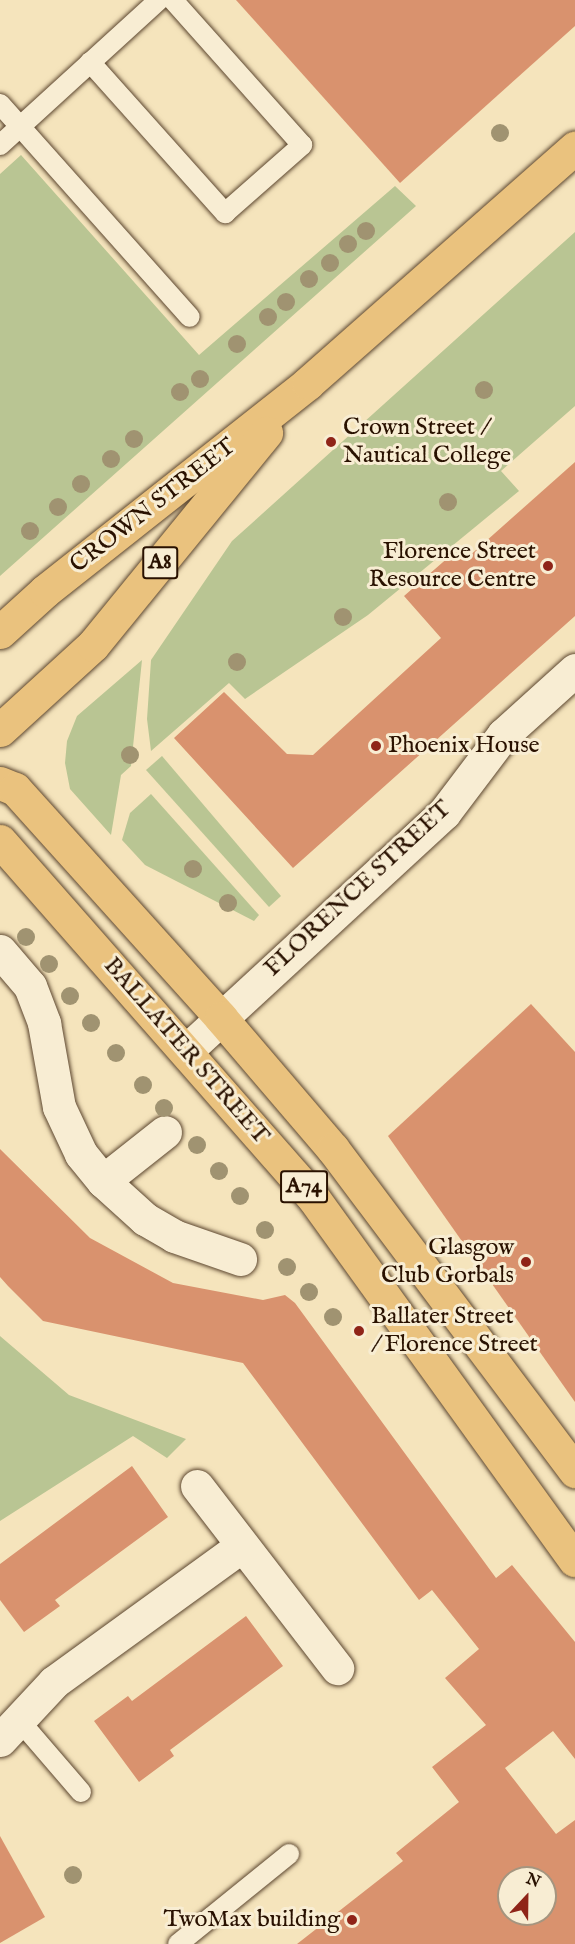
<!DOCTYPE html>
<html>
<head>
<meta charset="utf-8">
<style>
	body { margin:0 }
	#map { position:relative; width:575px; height:1944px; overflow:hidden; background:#f5e4bc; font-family:"IM FELL English",serif }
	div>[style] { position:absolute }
	.green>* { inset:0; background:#b9c593 }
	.building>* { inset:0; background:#d9926e }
	.roads { filter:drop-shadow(0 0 2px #5c462f) drop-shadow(0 0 2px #5c462f) }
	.lane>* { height:20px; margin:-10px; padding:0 10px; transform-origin:10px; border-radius:10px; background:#f8edd3 }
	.street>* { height:33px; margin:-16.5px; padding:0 16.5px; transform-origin:16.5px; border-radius:16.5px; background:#f8edd3 }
	.primary>* { height:33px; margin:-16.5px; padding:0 16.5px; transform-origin:16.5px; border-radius:16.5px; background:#eac27e }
	.trees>* { width:18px; height:18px; margin:-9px; border-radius:50%; background:#a09371 }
	.dots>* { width:16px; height:16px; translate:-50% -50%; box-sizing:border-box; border:3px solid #f8edd3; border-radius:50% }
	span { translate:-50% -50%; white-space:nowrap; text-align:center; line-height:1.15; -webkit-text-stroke:6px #f8edd3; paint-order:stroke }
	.shield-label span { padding:2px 4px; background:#f8edd3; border:2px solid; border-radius:4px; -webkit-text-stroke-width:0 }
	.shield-label { font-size:22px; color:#291100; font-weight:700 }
	.poi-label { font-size:24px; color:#291100 }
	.left { translate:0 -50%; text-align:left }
	.right { translate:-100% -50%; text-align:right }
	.street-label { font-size:24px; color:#291100 }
	.north { position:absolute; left:497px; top:1866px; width:60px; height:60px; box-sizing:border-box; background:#f8edd3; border:2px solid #a5957f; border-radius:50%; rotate:22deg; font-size:16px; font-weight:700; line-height:24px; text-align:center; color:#291100 }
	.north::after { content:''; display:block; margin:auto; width:21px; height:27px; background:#8f2418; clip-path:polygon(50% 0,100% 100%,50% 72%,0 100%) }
</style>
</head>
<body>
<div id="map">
	<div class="green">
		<div style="clip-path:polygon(21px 155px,199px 355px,395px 186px,416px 206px,0 576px,0 174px)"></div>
		<div style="clip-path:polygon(575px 232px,575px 406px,501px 471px,519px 491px,368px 615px,245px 699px,229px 683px,151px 751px,147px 719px,151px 660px,232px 541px)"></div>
		<div style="clip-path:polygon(142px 660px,131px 766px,121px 775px,111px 835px,70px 789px,65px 763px,67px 741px,77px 716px)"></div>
		<div style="clip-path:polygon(162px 756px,281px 896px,269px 907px,146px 770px)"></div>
		<div style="clip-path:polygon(151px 794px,259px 915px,254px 921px,145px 865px,122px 840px,130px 813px)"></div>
		<div style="clip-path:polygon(0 1336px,69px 1395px,186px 1439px,167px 1458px,133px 1436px,0 1521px)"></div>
	</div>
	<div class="building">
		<div style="clip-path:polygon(236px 0,575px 0,575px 26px,400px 183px)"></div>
		<div style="clip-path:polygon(575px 462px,575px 616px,293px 868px,174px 738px,224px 692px,287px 754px,313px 755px,441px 638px,404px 596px,458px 549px,467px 558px)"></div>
		<div style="clip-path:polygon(531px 1004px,575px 1052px,575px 1402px,388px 1136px)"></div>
		<div style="clip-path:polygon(evenodd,0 1149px,90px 1238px,173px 1283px,263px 1300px,285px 1295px,295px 1303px,496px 1578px,512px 1565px,575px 1642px,575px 1759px,553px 1731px,505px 1768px,556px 1834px,575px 1820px,575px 1944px,297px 1944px,403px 1861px,396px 1853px,459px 1802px,432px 1767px,486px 1725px,445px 1678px,479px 1649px,432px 1590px,419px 1600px,243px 1363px,43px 1321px,8px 1286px,0 1277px,0 1149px,509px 1878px,545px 1878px,545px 1914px,509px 1914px,509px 1878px)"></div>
		<div style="clip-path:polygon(132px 1466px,168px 1517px,55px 1600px,60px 1606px,24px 1632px,0 1600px,0 1564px)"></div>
		<div style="clip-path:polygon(246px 1616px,283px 1666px,170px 1750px,174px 1756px,139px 1782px,94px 1721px,128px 1696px,132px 1701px)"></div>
		<div style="clip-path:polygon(0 1836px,45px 1917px,0 1943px)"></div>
	</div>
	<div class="roads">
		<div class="lane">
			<div style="left:90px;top:62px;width:203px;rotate:48.2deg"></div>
			<div style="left:225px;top:213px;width:103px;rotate:-41.4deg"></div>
			<div style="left:302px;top:145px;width:194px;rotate:-131.7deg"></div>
			<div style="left:0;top:104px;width:285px;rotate:48.3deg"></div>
			<div style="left:0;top:145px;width:215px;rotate:-42.4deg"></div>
			<div style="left:19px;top:1720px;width:95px;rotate:49.3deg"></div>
			<div style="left:178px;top:1944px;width:143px;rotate:-39deg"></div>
		</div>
		<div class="street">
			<div style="left:0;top:951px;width:46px;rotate:49.4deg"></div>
			<div style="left:30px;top:986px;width:40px;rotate:69deg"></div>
			<div style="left:44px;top:1023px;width:85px;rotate:79.9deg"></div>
			<div style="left:59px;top:1107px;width:52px;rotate:64.9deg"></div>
			<div style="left:81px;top:1154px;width:35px;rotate:51deg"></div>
			<div style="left:103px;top:1181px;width:57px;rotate:42.1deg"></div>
			<div style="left:145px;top:1219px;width:34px;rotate:30deg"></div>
			<div style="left:174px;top:1236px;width:70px;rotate:19.2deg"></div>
			<div style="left:186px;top:1051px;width:351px;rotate:-42.7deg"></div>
			<div style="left:444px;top:813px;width:98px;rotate:-52.9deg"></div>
			<div style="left:503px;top:735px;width:97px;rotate:-42.1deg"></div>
			<div style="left:103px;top:1181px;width:79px;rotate:-38.3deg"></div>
			<div style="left:197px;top:1486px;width:230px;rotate:52.4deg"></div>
			<div style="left:0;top:1740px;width:79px;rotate:-47deg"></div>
			<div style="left:54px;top:1682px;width:232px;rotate:-35.9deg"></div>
		</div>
		<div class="primary">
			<div style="left:0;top:632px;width:61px;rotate:-42.3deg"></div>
			<div style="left:45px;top:591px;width:335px;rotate:-38.3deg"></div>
			<div style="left:308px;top:383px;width:356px;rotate:-41.4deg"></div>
			<div style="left:0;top:730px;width:126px;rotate:-42.4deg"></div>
			<div style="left:93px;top:645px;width:274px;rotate:-50.8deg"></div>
			<div style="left:0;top:783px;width:16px;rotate:22deg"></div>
			<div style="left:15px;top:789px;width:308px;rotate:48deg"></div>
			<div style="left:221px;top:1018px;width:172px;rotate:49.5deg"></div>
			<div style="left:333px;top:1149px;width:403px;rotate:53.1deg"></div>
			<div style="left:0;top:841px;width:473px;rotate:48.7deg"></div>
			<div style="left:312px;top:1196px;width:449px;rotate:54.2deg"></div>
		</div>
	</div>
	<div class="trees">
		<div style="left:500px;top:133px"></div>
		<div style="left:366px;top:231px"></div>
		<div style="left:348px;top:244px"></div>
		<div style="left:330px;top:263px"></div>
		<div style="left:309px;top:279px"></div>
		<div style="left:286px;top:302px"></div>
		<div style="left:268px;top:317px"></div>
		<div style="left:237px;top:344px"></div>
		<div style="left:200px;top:379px"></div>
		<div style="left:484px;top:390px"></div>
		<div style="left:180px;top:392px"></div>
		<div style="left:134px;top:439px"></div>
		<div style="left:111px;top:459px"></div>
		<div style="left:81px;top:484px"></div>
		<div style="left:448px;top:502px"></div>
		<div style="left:58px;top:507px"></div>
		<div style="left:30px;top:531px"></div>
		<div style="left:343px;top:617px"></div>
		<div style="left:237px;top:662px"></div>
		<div style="left:130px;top:755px"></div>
		<div style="left:193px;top:869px"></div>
		<div style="left:228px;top:903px"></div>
		<div style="left:26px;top:937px"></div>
		<div style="left:49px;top:964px"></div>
		<div style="left:70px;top:996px"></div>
		<div style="left:91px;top:1023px"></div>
		<div style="left:116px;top:1053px"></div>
		<div style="left:143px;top:1085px"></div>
		<div style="left:164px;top:1108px"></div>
		<div style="left:197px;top:1145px"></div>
		<div style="left:219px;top:1171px"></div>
		<div style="left:240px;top:1196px"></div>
		<div style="left:265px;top:1230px"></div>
		<div style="left:287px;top:1267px"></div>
		<div style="left:309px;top:1292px"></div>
		<div style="left:333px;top:1317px"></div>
		<div style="left:73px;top:1875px"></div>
	</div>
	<div class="dots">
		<div style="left:331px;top:442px;background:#8f2418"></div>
		<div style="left:548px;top:566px;background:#8f2418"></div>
		<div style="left:376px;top:746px;background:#8f2418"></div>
		<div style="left:526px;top:1262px;background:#8f2418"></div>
		<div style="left:359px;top:1331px;background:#8f2418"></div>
		<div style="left:352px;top:1920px;background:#8f2418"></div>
	</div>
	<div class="shield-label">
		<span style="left:160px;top:563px">A8</span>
		<span style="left:304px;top:1187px">A74</span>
	</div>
	<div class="poi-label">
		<span class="left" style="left:343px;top:442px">Crown Street /<br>Nautical College</span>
		<span class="right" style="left:536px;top:566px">Florence Street<br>Resource Centre</span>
		<span class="left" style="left:388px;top:746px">Phoenix House</span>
		<span class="right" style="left:514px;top:1262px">Glasgow<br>Club Gorbals</span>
		<span class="left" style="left:371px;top:1331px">Ballater Street<br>/ Florence Street</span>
		<span class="right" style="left:340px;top:1920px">TwoMax building</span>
	</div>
	<div class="street-label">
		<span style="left:153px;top:506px;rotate:-38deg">CROWN STREET</span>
		<span style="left:358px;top:889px;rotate:-43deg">FLORENCE STREET</span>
		<span style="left:186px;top:1051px;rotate:49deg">BALLATER STREET</span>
	</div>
	<div class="north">N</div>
</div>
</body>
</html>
